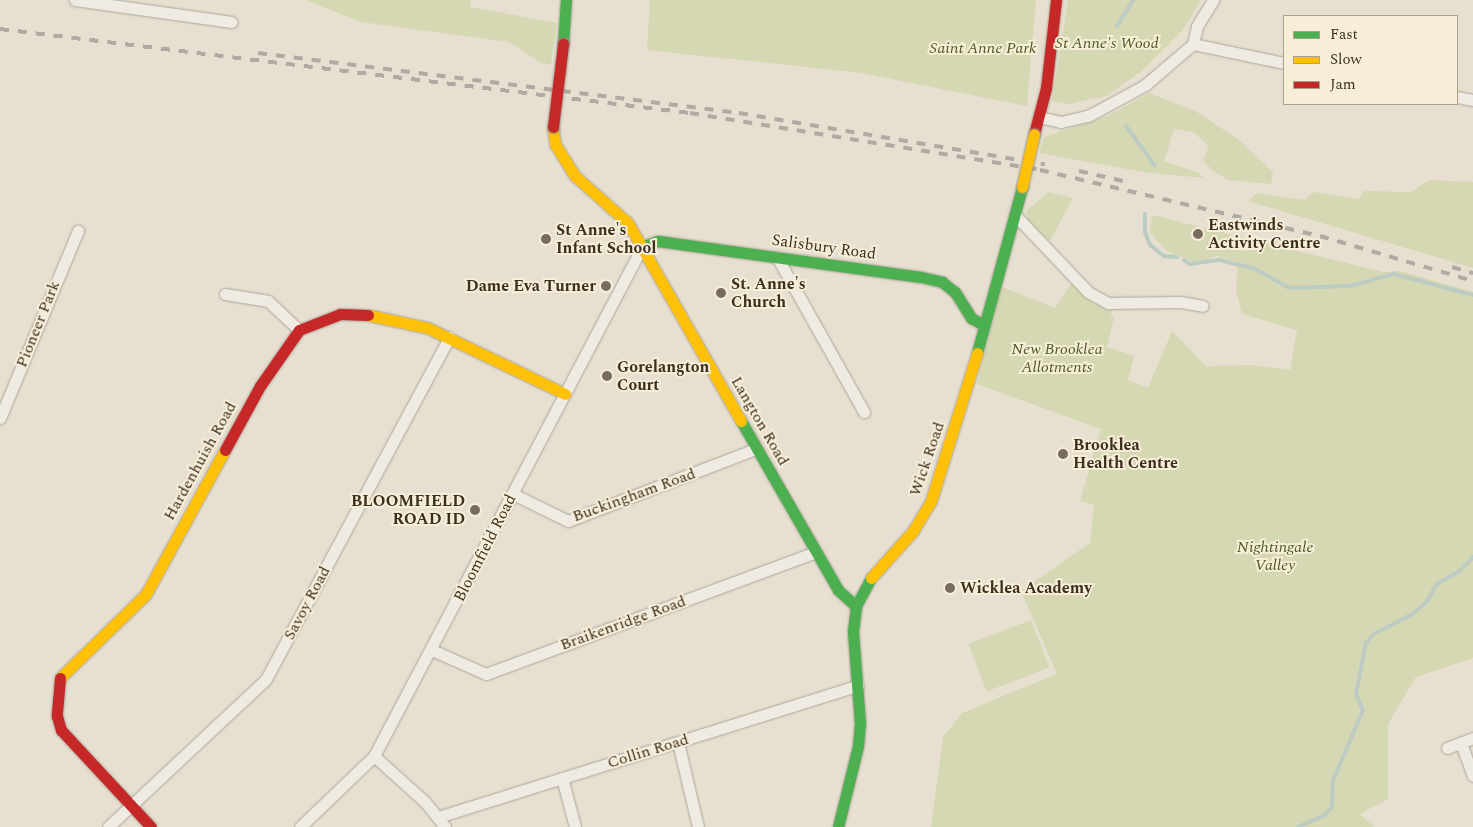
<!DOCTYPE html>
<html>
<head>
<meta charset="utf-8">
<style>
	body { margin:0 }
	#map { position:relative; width:1473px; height:827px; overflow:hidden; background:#e7e0d1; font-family:Spectral,serif }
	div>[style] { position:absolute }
	.green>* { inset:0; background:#d6d7b3; transform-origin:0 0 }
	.stream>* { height:4px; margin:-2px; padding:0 2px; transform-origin:2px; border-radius:2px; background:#bcccc2 }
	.roads { filter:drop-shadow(0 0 1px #ada599) drop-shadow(0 0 1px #ada599) }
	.street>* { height:11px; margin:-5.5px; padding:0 5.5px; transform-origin:5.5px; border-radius:5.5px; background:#efebe3 }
	.fast>* { height:11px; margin:-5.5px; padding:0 5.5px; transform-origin:5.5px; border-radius:5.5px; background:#4caf50 }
	.slow>* { height:11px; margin:-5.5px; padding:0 5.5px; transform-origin:5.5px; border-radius:5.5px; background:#ffc107 }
	.jam>* { height:11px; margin:-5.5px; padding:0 5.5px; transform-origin:5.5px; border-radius:5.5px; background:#c62828 }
	.rail>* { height:4px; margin-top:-2px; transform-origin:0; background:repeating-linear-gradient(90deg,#afaaa2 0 9px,transparent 0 18px) }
	.bridges { filter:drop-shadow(0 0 1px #9c958a) drop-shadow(0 0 1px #9c958a) }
	.slow-bridge>* { height:11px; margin:-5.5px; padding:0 5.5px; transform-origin:5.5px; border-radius:5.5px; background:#ffc107 }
	.jam-bridge>* { height:11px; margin:-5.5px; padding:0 5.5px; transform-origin:5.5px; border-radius:5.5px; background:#c62828 }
	.dots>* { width:14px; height:14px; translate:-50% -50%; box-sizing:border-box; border:2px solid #f7eed8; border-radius:50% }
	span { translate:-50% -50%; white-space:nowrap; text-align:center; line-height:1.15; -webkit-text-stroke:4px #f7eed8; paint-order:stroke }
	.park-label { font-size:16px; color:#4d5a26; font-style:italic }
	.poi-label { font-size:16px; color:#3d2e20; font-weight:700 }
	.left { translate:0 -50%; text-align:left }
	.right { translate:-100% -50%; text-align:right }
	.street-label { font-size:16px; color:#3d2e20 }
	.legend { position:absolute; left:1283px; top:15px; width:175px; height:90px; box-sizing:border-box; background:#f7eed8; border:1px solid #ada18e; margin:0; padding:6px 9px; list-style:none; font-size:15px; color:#3d2e20 }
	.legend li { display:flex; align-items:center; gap:10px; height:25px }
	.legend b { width:25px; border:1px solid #ada18e }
</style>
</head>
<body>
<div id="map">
	<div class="green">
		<div style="clip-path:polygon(305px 0,470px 0,470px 7px,557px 23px,551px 65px,541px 63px,509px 42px,361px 22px)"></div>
		<div style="clip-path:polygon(650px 0,1036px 0,1027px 106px,861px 73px,647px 50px)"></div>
		<div style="clip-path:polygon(1068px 0,1201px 0,1182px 31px,1142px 71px,1106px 96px,1068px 104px,1052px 101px)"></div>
		<div style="clip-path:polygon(1149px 93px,1197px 112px,1239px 140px,1273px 172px,1271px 184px,1228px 180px,1212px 170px,1203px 160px,1209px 146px,1193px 132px,1174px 129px,1164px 161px,1199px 173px,1204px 178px,1143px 172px,1039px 153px,1044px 137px,1108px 116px)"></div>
		<div style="clip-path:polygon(1429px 180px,1473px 182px,1473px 268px,1248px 201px,1257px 193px,1304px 200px,1314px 192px,1359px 199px,1364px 191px,1411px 192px)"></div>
		<div style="clip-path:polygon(1049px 192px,1073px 198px,1050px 241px,1028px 220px,1026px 211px)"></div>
		<div style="clip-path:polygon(1152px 215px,1383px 272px,1401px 271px,1473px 292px,1473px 658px,1416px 677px,1388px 724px,1388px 799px,1360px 814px,1374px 827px,931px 827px,943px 737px,962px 713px,1057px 674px,1021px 591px,1090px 543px,1094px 505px,1080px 501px,1101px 429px,977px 384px,1002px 287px,1055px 308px,1072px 283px,1095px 304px,1112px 310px,1111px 316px,1114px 317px,1107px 347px,1134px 356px,1128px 380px,1148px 388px,1172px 331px,1206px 366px,1252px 365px,1290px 370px,1297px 330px,1242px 314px,1236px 290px,1238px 262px,1216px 256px,1196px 263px,1167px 251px,1150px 233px)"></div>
		<div style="left:1031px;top:620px;width:51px;height:67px;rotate:69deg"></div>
	</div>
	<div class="stream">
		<div style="left:1117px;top:26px;width:31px;rotate:-58deg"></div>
		<div style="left:1126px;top:126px;width:49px;rotate:54.1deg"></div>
		<div style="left:1145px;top:214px;width:18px;rotate:90deg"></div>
		<div style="left:1145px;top:232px;width:14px;rotate:69deg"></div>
		<div style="left:1150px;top:245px;width:18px;rotate:38deg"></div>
		<div style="left:1164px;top:256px;width:13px;rotate:4deg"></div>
		<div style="left:1184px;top:260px;width:7px;rotate:34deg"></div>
		<div style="left:1190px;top:264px;width:30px;rotate:-8deg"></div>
		<div style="left:1220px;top:260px;width:36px;rotate:14deg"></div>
		<div style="left:1255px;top:269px;width:39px;rotate:29deg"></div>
		<div style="left:1289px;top:288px;width:61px;rotate:-1.9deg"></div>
		<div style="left:1350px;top:286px;width:46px;rotate:-15.3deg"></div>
		<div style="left:1394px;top:274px;width:82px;rotate:14.9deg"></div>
		<div style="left:1298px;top:827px;width:30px;rotate:-24deg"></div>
		<div style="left:1325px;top:815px;width:11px;rotate:-49deg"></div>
		<div style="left:1332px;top:807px;width:26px;rotate:-88deg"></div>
		<div style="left:1333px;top:781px;width:77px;rotate:-67.1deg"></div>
		<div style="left:1363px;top:710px;width:17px;rotate:-114deg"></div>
		<div style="left:1356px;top:694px;width:52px;rotate:-78.9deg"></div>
		<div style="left:1366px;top:643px;width:12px;rotate:-48deg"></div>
		<div style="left:1374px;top:634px;width:42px;rotate:-27.2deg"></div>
		<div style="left:1411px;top:615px;width:19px;rotate:-39deg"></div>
		<div style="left:1426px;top:603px;width:22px;rotate:-60deg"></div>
		<div style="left:1437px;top:584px;width:28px;rotate:-30deg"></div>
		<div style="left:1461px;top:570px;width:18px;rotate:-47deg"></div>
	</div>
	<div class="roads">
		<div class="street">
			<div style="left:75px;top:0;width:158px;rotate:8deg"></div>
			<div style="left:1193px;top:44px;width:93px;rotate:11.8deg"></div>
			<div style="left:1457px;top:97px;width:16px;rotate:11deg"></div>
			<div style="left:1039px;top:117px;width:23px;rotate:13deg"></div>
			<div style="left:1061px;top:122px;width:28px;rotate:-13deg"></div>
			<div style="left:1088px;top:116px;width:65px;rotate:-28.5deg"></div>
			<div style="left:1145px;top:85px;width:63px;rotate:-40.5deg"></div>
			<div style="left:1193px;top:44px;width:18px;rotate:-77deg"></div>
			<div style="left:1197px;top:26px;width:31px;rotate:-58deg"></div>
			<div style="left:1015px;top:215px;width:106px;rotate:46.5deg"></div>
			<div style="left:1088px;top:292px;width:23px;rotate:29deg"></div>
			<div style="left:1108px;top:303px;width:73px;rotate:-0.8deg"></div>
			<div style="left:1181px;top:302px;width:22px;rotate:10deg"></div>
			<div style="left:777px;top:257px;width:178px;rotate:60.7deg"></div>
			<div style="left:225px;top:294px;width:44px;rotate:9.2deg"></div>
			<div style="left:268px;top:301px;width:42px;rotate:43.1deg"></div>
			<div style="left:0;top:418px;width:203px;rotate:-67.4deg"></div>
			<div style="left:513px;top:494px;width:61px;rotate:26.1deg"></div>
			<div style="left:568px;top:521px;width:201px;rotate:-21deg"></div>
			<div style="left:432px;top:650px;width:59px;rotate:24deg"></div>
			<div style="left:486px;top:674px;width:351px;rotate:-20.3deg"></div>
			<div style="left:678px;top:742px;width:87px;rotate:76.8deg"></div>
			<div style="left:1461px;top:743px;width:35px;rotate:70deg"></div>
			<div style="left:1447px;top:748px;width:28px;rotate:-21deg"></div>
			<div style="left:374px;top:756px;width:69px;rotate:42deg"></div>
			<div style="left:425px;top:802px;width:32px;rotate:51deg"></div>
			<div style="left:562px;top:778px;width:51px;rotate:75.1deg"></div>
			<div style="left:438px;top:817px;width:440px;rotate:-17.4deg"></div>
			<div style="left:108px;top:827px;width:216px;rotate:-43.1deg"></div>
			<div style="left:266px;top:679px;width:388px;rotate:-61.8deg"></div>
			<div style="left:300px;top:827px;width:103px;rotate:-43.8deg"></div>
			<div style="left:374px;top:756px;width:575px;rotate:-62.23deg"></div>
		</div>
		<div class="fast">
			<div style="left:563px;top:44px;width:44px;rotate:-86.1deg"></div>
			<div style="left:642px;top:247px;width:17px;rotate:-21deg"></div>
			<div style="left:658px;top:241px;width:265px;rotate:7.8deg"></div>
			<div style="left:921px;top:277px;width:22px;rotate:13deg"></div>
			<div style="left:942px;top:282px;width:16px;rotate:38deg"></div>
			<div style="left:955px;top:292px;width:31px;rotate:58deg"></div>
			<div style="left:971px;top:318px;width:15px;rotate:28deg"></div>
			<div style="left:977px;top:353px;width:172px;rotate:-74.8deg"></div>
			<div style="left:741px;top:421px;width:195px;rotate:60.1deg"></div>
			<div style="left:838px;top:590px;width:24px;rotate:42deg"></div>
			<div style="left:838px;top:827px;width:83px;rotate:-76.1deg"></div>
			<div style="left:858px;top:746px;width:23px;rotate:-85deg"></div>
			<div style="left:860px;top:723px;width:92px;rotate:-94.4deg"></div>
			<div style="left:853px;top:631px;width:25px;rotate:-83deg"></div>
			<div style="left:856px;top:606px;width:32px;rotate:-62deg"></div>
		</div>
		<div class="slow">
			<div style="left:553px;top:127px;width:17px;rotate:83deg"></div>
			<div style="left:555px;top:144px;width:38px;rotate:58deg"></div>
			<div style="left:575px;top:176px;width:71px;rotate:41.6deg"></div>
			<div style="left:628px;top:223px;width:228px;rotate:60.3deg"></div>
			<div style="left:368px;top:315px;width:61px;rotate:12.2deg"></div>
			<div style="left:428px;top:328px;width:152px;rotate:25.7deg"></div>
			<div style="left:871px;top:578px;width:63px;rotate:-48.2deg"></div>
			<div style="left:913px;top:531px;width:35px;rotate:-59deg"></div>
			<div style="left:931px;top:501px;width:155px;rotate:-72.7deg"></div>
			<div style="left:60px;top:678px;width:120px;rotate:-44.3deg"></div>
			<div style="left:146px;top:594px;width:164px;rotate:-61.3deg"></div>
		</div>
		<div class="jam">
			<div style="left:1034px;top:134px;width:48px;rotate:-75.4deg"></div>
			<div style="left:1046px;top:88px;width:89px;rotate:-83.5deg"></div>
			<div style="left:225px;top:450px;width:73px;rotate:-61.3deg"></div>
			<div style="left:260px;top:386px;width:68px;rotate:-55.1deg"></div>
			<div style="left:299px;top:330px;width:44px;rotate:-21.3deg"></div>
			<div style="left:340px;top:314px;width:28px;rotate:2deg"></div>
			<div style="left:60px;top:678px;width:38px;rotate:95deg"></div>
			<div style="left:57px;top:716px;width:15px;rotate:74deg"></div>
			<div style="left:61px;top:730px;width:132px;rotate:47.1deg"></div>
		</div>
	</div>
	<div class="rail">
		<div style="left:0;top:29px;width:695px;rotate:6.94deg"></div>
		<div style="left:690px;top:113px;width:355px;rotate:9.2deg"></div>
		<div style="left:1040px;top:170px;width:288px;rotate:13.3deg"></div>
		<div style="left:1320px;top:236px;width:159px;rotate:16.4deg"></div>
		<div style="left:258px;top:53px;width:485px;rotate:7.1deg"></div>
		<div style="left:739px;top:113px;width:310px;rotate:9.5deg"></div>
		<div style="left:1079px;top:171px;width:45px;rotate:12.8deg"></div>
		<div style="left:1452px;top:267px;width:22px;rotate:16deg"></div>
	</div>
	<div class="bridges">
		<div class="slow-bridge">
			<div style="left:1022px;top:187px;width:54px;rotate:-77.2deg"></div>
		</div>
		<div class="jam-bridge">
			<div style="left:553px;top:127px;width:84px;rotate:-83.1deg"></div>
		</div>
	</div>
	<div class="dots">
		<div style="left:1198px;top:234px;background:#786c5e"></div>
		<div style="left:546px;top:239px;background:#786c5e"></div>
		<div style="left:606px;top:286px;background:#786c5e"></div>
		<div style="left:721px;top:293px;background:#786c5e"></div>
		<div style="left:607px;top:376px;background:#786c5e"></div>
		<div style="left:1063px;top:454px;background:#786c5e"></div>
		<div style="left:475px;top:510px;background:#786c5e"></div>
		<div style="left:950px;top:588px;background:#786c5e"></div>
	</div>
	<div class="park-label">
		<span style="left:1107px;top:43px">St Anne's Wood</span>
		<span style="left:983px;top:48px">Saint Anne Park</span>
		<span style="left:1057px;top:358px">New Brooklea<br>Allotments</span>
		<span style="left:1275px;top:556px">Nightingale<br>Valley</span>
	</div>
	<div class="poi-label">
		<span class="left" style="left:1208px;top:234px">Eastwinds<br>Activity Centre</span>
		<span class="left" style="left:556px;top:239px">St Anne's<br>Infant School</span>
		<span class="left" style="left:731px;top:293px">St. Anne's<br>Church</span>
		<span class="right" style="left:596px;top:286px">Dame Eva Turner</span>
		<span class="left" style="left:617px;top:376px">Gorelangton<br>Court</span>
		<span class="left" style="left:1073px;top:454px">Brooklea<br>Health Centre</span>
		<span class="right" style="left:465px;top:510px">BLOOMFIELD<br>ROAD ID</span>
		<span class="left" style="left:960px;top:588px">Wicklea Academy</span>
	</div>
	<div class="street-label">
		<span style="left:824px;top:247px;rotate:8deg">Salisbury Road</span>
		<span style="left:38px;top:324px;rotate:-68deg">Pioneer Park</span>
		<span style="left:760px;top:421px;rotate:60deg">Langton Road</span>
		<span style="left:927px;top:459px;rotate:-71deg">Wick Road</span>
		<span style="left:200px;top:461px;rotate:-61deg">Hardenhuish Road</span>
		<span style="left:634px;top:495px;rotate:-20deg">Buckingham Road</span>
		<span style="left:485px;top:548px;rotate:-63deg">Bloomfield Road</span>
		<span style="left:307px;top:603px;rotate:-62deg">Savoy Road</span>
		<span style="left:623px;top:623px;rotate:-20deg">Braikenridge Road</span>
		<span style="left:648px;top:751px;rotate:-17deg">Collin Road</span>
	</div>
	<ul class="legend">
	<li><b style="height:6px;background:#4caf50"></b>Fast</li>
	<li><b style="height:6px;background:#ffc107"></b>Slow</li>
	<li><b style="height:6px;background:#c62828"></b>Jam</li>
	</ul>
</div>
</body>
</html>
